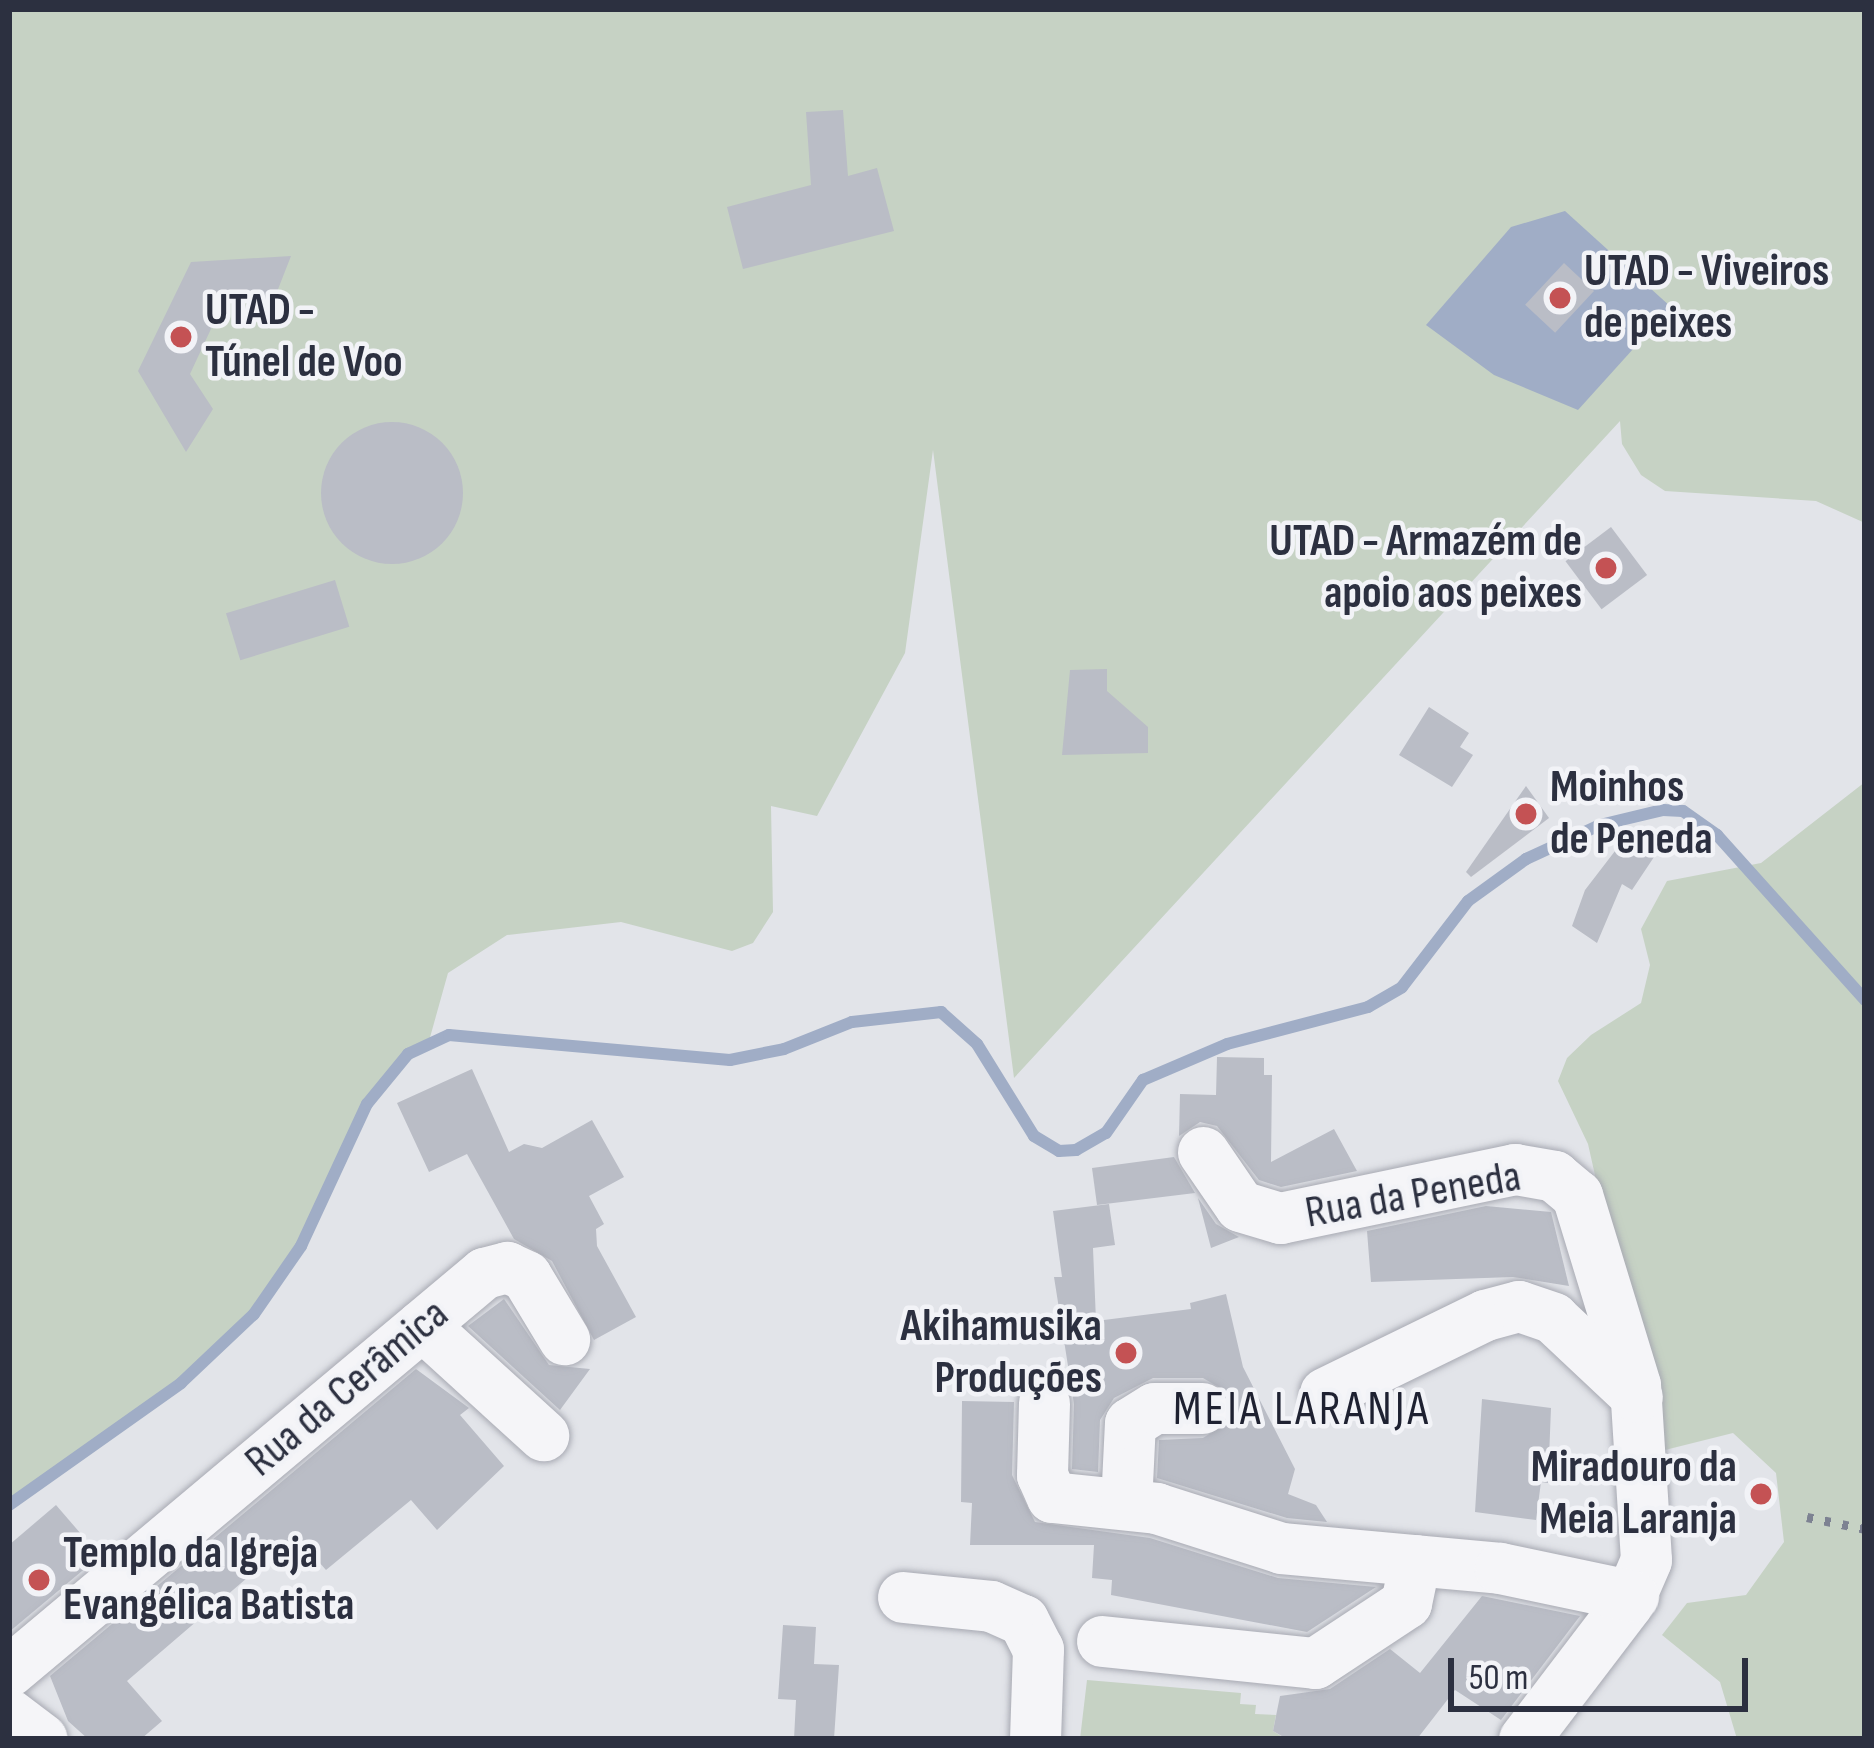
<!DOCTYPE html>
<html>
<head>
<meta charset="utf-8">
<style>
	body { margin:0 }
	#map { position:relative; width:1874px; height:1748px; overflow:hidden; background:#e2e4e9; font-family:"Sofia Sans Condensed",sans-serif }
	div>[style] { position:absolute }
	.green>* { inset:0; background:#c6d2c4 }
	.water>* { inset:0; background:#a0adc6 }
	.stream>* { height:12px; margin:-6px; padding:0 6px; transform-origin:6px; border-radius:6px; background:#a0adc6 }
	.building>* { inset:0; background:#babdc6; transform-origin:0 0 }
	.round { border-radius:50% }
	.roads { filter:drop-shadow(0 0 3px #a8aab3) drop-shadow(0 0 3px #a8aab3) }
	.minor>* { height:51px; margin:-25.5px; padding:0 25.5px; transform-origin:25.5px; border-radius:25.5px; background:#f5f5f8 }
	.rail>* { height:9px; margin-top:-4.5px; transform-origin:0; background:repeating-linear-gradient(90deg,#7d8292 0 6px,transparent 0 18px) }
	.dots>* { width:33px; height:33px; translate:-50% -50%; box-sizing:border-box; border:6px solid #f2f3f7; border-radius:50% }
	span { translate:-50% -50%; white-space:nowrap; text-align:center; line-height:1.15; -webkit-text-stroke:9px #f2f3f7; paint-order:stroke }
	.poi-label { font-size:45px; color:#2c3040; font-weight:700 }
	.left { translate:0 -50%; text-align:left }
	.right { translate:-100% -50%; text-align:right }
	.street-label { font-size:45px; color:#2c3040 }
	.neighbourhood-label { font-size:48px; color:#1e2131; letter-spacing:3px }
	.frame { position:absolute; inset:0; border:12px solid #2c3040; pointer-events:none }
	.scale { position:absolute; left:1448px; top:1658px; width:300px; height:54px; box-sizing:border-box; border:6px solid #2c3040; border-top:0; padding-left:15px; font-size:36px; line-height:42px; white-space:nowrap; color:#2c3040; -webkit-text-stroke:9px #f2f3f7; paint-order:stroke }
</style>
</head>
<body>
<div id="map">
	<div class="green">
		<div style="clip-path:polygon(9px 9px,1865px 9px,1865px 523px,1816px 501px,1665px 491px,1641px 475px,1622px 444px,1620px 421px,1014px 1078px,933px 450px,905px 653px,817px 816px,771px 806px,773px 912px,753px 943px,732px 951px,621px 922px,507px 935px,448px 973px,429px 1041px,367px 1104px,301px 1246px,254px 1314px,181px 1383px,9px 1505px)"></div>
		<div style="clip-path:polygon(1865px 782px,1865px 1739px,1737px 1739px,1720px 1682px,1662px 1635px,1687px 1603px,1746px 1595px,1784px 1542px,1776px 1473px,1733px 1433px,1657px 1452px,1588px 1144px,1558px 1081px,1567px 1058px,1591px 1035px,1641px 1003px,1650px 965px,1641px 929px,1667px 881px,1761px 863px)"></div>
		<div style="clip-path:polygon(1087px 1680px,1241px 1693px,1240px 1704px,1256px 1705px,1255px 1714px,1276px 1715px,1273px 1731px,1286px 1739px,1080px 1739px)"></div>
	</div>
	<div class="water">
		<div style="clip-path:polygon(1565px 211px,1671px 307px,1578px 410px,1494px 375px,1426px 325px,1511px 227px)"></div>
	</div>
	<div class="stream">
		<div style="left:9px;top:1505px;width:211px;rotate:-35.3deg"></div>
		<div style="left:181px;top:1383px;width:100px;rotate:-43.4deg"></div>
		<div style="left:254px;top:1314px;width:83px;rotate:-55.3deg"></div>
		<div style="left:301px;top:1246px;width:157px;rotate:-65.1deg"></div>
		<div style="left:367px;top:1104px;width:65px;rotate:-50.6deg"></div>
		<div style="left:408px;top:1054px;width:45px;rotate:-24.9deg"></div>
		<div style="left:449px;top:1035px;width:282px;rotate:5.1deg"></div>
		<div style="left:730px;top:1060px;width:55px;rotate:-11.5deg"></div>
		<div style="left:784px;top:1049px;width:73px;rotate:-21.7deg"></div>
		<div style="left:852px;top:1022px;width:90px;rotate:-6.4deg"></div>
		<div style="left:941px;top:1012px;width:48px;rotate:41.6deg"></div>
		<div style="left:977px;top:1044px;width:108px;rotate:58.2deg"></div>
		<div style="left:1034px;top:1136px;width:29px;rotate:31deg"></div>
		<div style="left:1059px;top:1151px;width:17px;rotate:-3deg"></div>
		<div style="left:1076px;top:1150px;width:34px;rotate:-30deg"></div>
		<div style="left:1106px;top:1133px;width:65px;rotate:-55.1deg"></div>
		<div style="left:1143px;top:1080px;width:91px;rotate:-23.2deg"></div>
		<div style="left:1227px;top:1044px;width:146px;rotate:-14.7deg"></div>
		<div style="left:1368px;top:1007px;width:39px;rotate:-30deg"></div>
		<div style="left:1402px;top:987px;width:108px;rotate:-52.5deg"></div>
		<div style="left:1468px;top:901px;width:72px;rotate:-35.9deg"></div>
		<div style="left:1526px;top:859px;width:81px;rotate:-24.7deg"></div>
		<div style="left:1600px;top:825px;width:65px;rotate:-13.4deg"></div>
		<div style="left:1663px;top:810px;width:20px;rotate:3deg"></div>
		<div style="left:1683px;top:811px;width:42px;rotate:35.2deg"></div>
		<div style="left:1717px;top:835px;width:222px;rotate:48.1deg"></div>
	</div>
	<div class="building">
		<div style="clip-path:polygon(843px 110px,848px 176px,877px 168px,894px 231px,743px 269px,727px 207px,811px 185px,806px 112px)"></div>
		<div style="clip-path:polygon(291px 256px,273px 302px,224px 301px,190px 374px,213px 409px,186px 452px,138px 371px,191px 262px)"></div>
		<div style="left:1564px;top:263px;width:41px;height:57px;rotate:43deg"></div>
		<div class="round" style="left:321px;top:422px;width:142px;height:142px"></div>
		<div style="left:1611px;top:527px;width:60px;height:57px;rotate:53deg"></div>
		<div style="left:335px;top:580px;width:49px;height:114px;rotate:73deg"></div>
		<div style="clip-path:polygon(1107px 669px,1107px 691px,1148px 727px,1148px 753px,1062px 755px,1070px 670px)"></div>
		<div style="clip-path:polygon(1429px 707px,1469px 733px,1460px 747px,1473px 755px,1452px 787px,1399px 755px)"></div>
		<div style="clip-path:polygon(1526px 786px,1549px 818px,1471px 877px,1466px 872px)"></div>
		<div style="clip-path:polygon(1642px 830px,1638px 847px,1654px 857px,1632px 890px,1622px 884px,1597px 943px,1572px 926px,1585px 890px,1625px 838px)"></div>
		<div style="clip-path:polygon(1217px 1057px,1264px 1058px,1264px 1075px,1272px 1075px,1271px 1162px,1334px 1129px,1357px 1171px,1281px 1187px,1259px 1180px,1217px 1126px,1200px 1122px,1179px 1136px,1180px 1094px,1216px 1095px)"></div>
		<div style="clip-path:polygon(472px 1069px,509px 1152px,524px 1144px,542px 1148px,592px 1120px,624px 1177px,589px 1196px,604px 1224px,596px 1229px,597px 1246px,636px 1317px,594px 1340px,552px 1261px,514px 1239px,467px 1154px,429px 1172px,397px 1103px)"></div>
		<div style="clip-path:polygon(1174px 1157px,1195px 1193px,1097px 1205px,1092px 1168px)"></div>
		<div style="clip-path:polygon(1198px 1198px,1216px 1224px,1239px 1237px,1211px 1248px)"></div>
		<div style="clip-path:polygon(1109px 1204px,1115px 1245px,1093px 1248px,1096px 1321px,1191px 1309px,1190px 1303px,1226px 1294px,1243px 1367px,1295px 1469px,1288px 1494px,1316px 1505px,1327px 1522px,1287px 1518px,1157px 1478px,1159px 1440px,1203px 1438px,1228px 1422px,1227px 1392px,1203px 1378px,1153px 1378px,1114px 1398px,1100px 1420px,1098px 1472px,1072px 1469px,1074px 1404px,1054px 1277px,1062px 1277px,1053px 1211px)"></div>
		<div style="clip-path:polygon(1486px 1206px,1551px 1212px,1569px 1286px,1513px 1277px,1371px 1282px,1367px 1231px)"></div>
		<div style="clip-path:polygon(504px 1299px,549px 1365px,590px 1369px,560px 1410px,468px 1326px)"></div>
		<div style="clip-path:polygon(416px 1369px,469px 1408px,460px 1415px,504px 1466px,437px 1530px,411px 1500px,326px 1570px,296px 1536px,127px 1681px,162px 1721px,141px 1739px,88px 1739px,68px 1721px,50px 1676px)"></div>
		<div style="clip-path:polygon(1482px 1399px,1551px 1408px,1548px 1483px,1541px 1482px,1536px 1520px,1475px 1512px)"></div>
		<div style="clip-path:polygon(962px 1401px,1014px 1402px,1012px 1475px,1035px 1522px,1150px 1538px,1278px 1578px,1376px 1587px,1307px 1632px,1111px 1595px,1112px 1580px,1092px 1578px,1094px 1545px,970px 1545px,972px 1503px,961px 1502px)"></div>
		<div style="clip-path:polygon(56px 1505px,100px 1556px,9px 1632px,9px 1545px)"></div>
		<div style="clip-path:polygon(1482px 1596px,1580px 1616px,1501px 1720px,1455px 1690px,1417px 1739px,1287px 1739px,1273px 1731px,1280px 1696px,1330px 1689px,1390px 1649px,1420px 1673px)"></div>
		<div style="clip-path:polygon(783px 1625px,816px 1627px,814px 1664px,839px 1665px,834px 1739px,794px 1739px,796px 1700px,778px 1699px)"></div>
	</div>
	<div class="roads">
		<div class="minor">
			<div style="left:1203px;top:1152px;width:65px;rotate:55.6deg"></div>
			<div style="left:1240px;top:1206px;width:42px;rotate:16.7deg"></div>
			<div style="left:1280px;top:1218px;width:240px;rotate:-11.8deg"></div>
			<div style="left:1515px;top:1169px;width:40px;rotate:10deg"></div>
			<div style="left:1554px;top:1176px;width:30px;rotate:40deg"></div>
			<div style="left:1577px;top:1195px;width:199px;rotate:73deg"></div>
			<div style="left:1635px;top:1385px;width:175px;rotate:86.4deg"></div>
			<div style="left:1646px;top:1560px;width:48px;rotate:113.4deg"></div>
			<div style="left:1627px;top:1604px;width:170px;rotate:127.3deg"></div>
			<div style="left:422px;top:1325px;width:164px;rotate:42.3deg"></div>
			<div style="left:1325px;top:1393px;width:178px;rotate:-26deg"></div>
			<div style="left:1485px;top:1315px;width:35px;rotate:-15deg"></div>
			<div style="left:1519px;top:1306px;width:36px;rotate:19deg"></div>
			<div style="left:1553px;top:1318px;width:115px;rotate:43.2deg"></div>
			<div style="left:1044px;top:1403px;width:72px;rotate:91.6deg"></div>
			<div style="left:1042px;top:1475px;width:24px;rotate:66deg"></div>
			<div style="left:1052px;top:1497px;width:105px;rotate:6deg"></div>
			<div style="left:1156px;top:1508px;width:131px;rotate:17.7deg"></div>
			<div style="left:1281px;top:1548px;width:220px;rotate:5.2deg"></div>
			<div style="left:1500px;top:1568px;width:136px;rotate:11.9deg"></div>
			<div style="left:1126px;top:1504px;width:81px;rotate:-87.2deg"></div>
			<div style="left:1130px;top:1423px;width:28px;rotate:-32deg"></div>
			<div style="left:1154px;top:1408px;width:48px"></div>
			<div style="left:903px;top:1597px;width:88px;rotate:5.8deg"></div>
			<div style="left:991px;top:1606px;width:35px;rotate:24deg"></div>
			<div style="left:1023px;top:1620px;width:33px;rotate:63deg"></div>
			<div style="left:1038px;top:1649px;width:90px;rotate:91.9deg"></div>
			<div style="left:1102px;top:1641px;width:214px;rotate:5.9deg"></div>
			<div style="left:1315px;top:1663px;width:109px;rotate:-33.4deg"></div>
			<div style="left:1406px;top:1603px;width:44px;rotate:-78.2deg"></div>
			<div style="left:9px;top:1671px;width:620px;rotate:-39.96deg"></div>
			<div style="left:484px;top:1273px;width:24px;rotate:-15deg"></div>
			<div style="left:507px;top:1267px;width:21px;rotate:25deg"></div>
			<div style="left:526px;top:1276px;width:74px;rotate:58.9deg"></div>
			<div style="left:9px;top:1714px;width:41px;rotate:37.1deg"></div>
		</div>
	</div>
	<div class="rail">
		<div style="left:1807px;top:1517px;width:59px;rotate:11.7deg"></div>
	</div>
	<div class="dots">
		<div style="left:1560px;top:298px;background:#c45254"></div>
		<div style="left:181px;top:337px;background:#c45254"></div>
		<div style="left:1606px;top:568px;background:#c45254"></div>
		<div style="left:1526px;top:814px;background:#c45254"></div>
		<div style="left:1126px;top:1353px;background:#c45254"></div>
		<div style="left:1761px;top:1494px;background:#c45254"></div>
		<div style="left:39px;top:1580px;background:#c45254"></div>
	</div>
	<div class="poi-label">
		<span class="left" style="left:1584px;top:298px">UTAD - Viveiros<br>de peixes</span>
		<span class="left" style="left:205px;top:337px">UTAD -<br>Túnel de Voo</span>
		<span class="right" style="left:1582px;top:568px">UTAD - Armazém de<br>apoio aos peixes</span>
		<span class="left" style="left:1550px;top:814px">Moinhos<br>de Peneda</span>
		<span class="right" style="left:1102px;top:1353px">Akihamusika<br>Produções</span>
		<span class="right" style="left:1737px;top:1494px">Miradouro da<br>Meia Laranja</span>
		<span class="left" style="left:63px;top:1580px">Templo da Igreja<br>Evangélica Batista</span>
	</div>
	<div class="street-label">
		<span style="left:1413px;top:1195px;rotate:-10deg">Rua da Peneda</span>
		<span style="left:347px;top:1388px;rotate:-40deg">Rua da Cerâmica</span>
	</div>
	<div class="neighbourhood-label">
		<span style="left:1302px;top:1410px">MEIA LARANJA</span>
	</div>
	<div class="frame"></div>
	<div class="scale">50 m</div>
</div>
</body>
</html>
